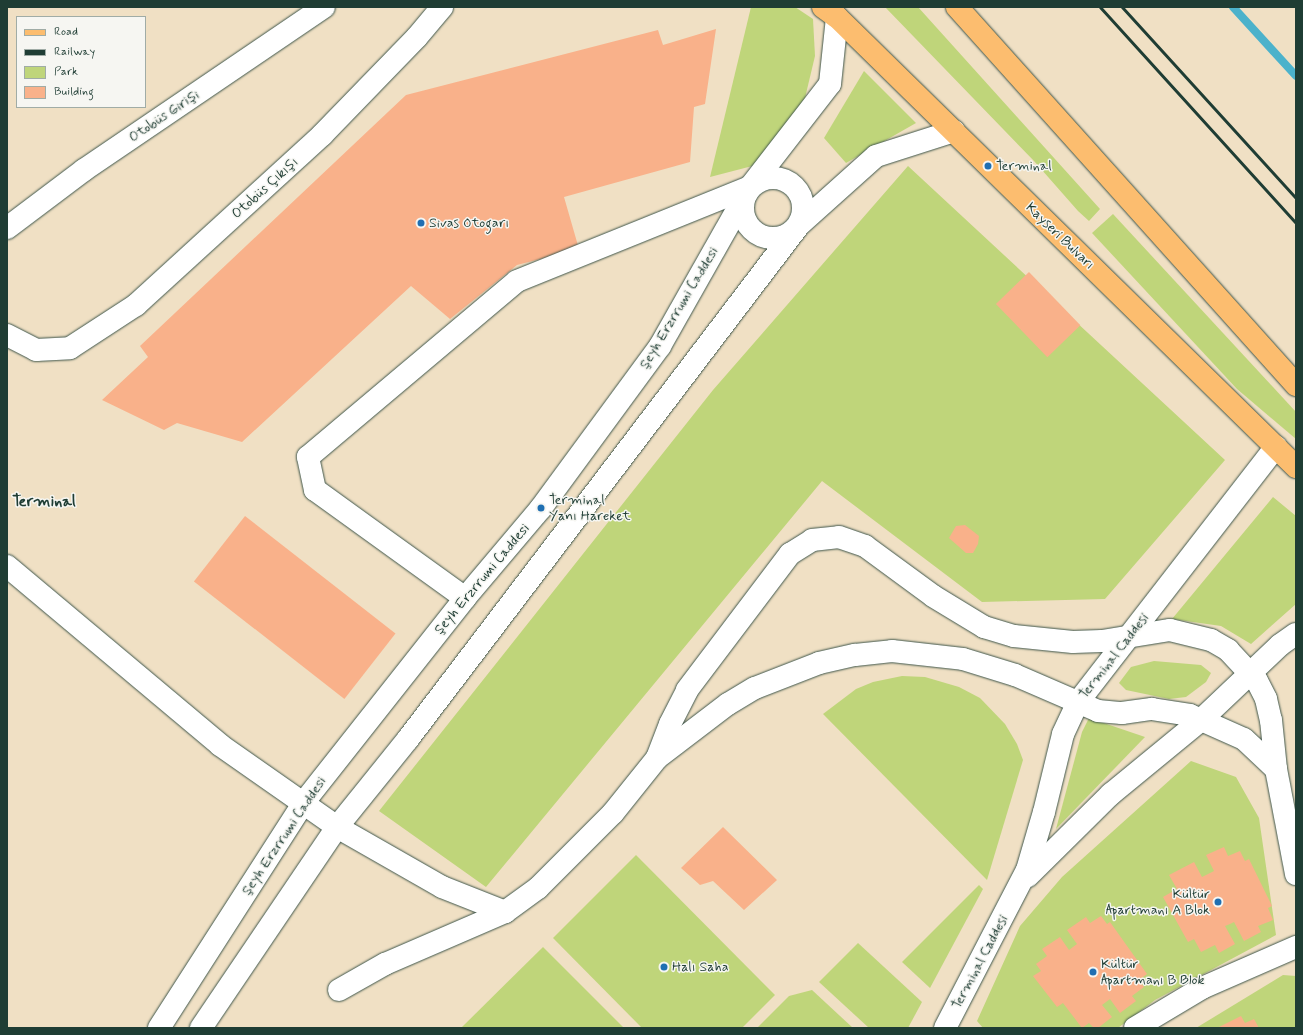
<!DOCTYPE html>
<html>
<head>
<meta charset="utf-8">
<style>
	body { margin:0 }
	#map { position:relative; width:1303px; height:1035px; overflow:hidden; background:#f0e0c4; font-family:Mynerve,sans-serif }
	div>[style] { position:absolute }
	.green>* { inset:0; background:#bfd57a }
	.stream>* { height:8px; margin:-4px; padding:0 4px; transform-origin:4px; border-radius:4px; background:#4cb2cb }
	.building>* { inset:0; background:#f9b18a; transform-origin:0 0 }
	.roads { filter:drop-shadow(0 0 1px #3e554a) drop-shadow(0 0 1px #3e554a) }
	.minor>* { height:22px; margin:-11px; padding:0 11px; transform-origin:11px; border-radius:11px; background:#fff }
	.minor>.ring { margin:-11px; padding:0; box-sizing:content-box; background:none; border:22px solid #fff; border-radius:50% }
	.major>* { height:22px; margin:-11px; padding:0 11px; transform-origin:11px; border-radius:11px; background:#fcbd6f }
	.rail>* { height:3px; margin:-1.5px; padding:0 1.5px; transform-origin:1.5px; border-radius:1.5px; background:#1f3d34 }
	.dots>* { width:11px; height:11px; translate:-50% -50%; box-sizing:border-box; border:2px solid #f6f6f2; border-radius:50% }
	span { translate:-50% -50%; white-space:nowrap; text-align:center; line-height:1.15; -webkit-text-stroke:3px #f6f6f2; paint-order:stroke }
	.street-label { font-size:14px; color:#1f3d34 }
	.poi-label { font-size:14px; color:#1f3d34 }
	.left { translate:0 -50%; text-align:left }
	.right { translate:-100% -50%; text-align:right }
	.quarter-label { font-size:16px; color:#1f3d34; font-weight:700 }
	.frame { position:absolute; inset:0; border:8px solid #1f3d34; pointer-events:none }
	.legend { position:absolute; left:16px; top:16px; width:130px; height:92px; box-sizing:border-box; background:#f6f6f2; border:1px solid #a0aca6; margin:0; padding:5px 7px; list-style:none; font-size:12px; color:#1f3d34 }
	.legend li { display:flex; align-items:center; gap:8px; height:20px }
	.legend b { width:20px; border:1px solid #a0aca6 }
</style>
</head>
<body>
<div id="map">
	<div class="green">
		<div style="clip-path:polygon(751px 7px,795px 7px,813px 19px,815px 56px,805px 98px,760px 164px,710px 177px)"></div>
		<div style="clip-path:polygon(885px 7px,918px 7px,1100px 209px,1089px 221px,1078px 211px,1034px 161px)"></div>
		<div style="clip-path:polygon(864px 71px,916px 123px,846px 163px,824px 138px)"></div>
		<div style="clip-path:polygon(908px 166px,1225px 460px,1105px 599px,982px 602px,822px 481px,486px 887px,379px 811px,713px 390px)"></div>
		<div style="clip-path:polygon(1113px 214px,1296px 412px,1296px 439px,1237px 389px,1092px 233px)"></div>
		<div style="clip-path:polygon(1273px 497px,1296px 516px,1296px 604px,1251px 644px,1221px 626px,1172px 619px)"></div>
		<div style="clip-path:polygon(1154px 661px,1201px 665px,1211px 673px,1206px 682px,1186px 697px,1169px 699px,1126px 690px,1119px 683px,1131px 667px)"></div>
		<div style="clip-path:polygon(902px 676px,925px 677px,959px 687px,980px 698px,1005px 724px,1017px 744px,1023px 760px,987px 880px,823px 714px,856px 689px,873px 682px)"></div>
		<div style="clip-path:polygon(1089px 718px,1145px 737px,1056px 829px,1082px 732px)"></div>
		<div style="clip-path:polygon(1191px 761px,1236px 777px,1259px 818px,1276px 935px,1155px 1000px,1118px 1028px,983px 1028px,977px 1021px,1020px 926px,1062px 877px)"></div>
		<div style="clip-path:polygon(636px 855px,775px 995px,742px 1028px,642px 1028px,553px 938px)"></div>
		<div style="clip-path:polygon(979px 885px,983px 889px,930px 988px,902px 962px)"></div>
		<div style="clip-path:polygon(858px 943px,922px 1002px,908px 1028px,869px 1028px,819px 982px)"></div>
		<div style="clip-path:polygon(543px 947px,624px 1028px,461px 1028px)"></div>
		<div style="clip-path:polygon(1283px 975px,1296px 976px,1296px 1028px,1196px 1028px)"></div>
		<div style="clip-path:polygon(812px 990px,853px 1028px,757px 1028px,789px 996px)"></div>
	</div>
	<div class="stream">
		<div style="left:1233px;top:7px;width:93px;rotate:47.6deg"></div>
	</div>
	<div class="building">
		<div style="clip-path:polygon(716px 29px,705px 104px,694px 107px,690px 162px,564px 197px,579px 249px,517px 265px,450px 319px,411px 286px,242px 442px,177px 423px,164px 430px,102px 400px,148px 357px,140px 346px,406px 95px,658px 30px,663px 45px)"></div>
		<div style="left:1029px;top:272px;width:74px;height:46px;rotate:46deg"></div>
		<div style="left:245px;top:516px;width:191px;height:83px;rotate:38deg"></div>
		<div style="clip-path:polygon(965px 525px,979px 536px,978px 544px,973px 553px,966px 553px,949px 538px,956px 526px)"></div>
		<div style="clip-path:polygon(723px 827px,777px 880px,744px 910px,713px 881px,700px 885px,681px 868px)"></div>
		<div style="clip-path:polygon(1224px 847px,1228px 856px,1240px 851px,1245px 861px,1249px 859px,1272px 906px,1268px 908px,1273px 920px,1258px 926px,1261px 932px,1244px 941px,1234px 922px,1230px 924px,1225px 926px,1235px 944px,1219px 953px,1215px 945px,1201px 952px,1194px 939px,1188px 942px,1163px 897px,1177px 889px,1169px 875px,1194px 862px,1202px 877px,1214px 871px,1206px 855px)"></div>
		<div style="clip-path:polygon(1101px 916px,1107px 924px,1110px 922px,1147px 974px,1139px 980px,1144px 987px,1132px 996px,1136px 1001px,1120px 1013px,1110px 999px,1102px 1005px,1112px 1017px,1098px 1028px,1094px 1028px,1089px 1023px,1082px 1028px,1063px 1003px,1057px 1007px,1033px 976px,1041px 971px,1036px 964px,1047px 956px,1042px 949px,1060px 937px,1069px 950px,1077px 944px,1067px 930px,1086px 917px,1090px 923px)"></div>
		<div style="clip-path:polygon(1241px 1016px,1245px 1023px,1254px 1019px,1259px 1028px,1217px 1028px)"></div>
	</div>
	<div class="roads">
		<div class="minor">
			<div class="ring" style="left:743px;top:178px;width:38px;height:38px"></div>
			<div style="left:7px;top:228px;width:96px;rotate:-37deg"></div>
			<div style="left:84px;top:170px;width:290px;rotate:-34.2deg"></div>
			<div style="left:7px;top:335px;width:33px;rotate:27deg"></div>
			<div style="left:36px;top:350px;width:34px;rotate:-3deg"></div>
			<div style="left:70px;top:348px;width:79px;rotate:-33.1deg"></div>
			<div style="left:136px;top:305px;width:252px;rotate:-42.4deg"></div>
			<div style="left:322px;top:135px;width:136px;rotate:-45.9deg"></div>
			<div style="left:417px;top:37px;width:39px;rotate:-50deg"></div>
			<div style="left:7px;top:566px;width:278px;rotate:40deg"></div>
			<div style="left:220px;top:745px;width:143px;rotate:35deg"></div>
			<div style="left:337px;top:827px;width:121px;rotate:29.7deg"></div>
			<div style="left:442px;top:887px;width:68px;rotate:21.6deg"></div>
			<div style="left:465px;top:598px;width:185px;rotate:-144.2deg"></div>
			<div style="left:315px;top:490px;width:34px;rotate:-102deg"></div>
			<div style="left:308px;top:457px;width:273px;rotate:-40.1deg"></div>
			<div style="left:517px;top:281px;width:251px;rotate:-22deg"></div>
			<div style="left:657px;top:758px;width:36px;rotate:-69deg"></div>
			<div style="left:670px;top:724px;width:38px;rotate:-63deg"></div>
			<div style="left:687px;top:690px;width:171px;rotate:-52.9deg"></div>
			<div style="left:790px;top:554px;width:26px;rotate:-32deg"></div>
			<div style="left:812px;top:540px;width:27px;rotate:-6deg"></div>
			<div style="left:839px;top:537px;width:28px;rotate:19deg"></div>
			<div style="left:865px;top:546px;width:84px;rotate:36.3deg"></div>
			<div style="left:933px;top:596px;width:60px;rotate:31.3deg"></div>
			<div style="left:984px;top:627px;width:31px;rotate:17deg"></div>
			<div style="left:1014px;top:636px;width:59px;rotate:5.8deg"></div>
			<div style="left:1073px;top:642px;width:29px;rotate:-2deg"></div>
			<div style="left:1102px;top:641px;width:69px;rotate:-9.2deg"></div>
			<div style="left:1170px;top:630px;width:42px;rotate:13.7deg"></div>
			<div style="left:1211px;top:640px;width:20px;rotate:30deg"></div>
			<div style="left:1228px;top:650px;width:42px;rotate:46.9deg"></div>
			<div style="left:1257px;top:681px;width:20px;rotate:63deg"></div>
			<div style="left:1266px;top:699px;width:22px;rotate:77deg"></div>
			<div style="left:1271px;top:720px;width:49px;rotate:84.2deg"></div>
			<div style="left:1276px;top:769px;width:107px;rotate:79.2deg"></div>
			<div style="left:1028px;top:876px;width:117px;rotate:-44.7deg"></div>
			<div style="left:1111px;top:794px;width:117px;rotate:-39.4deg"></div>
			<div style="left:1201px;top:720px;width:109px;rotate:-43.5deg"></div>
			<div style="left:1280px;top:645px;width:19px;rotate:-35deg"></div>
			<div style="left:339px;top:990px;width:53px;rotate:-29.5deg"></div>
			<div style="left:385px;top:964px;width:131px;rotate:-23.4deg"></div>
			<div style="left:505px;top:912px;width:41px;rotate:-36deg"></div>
			<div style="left:538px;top:888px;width:106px;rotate:-45deg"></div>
			<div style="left:613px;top:813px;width:70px;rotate:-51.3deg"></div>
			<div style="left:657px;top:758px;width:89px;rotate:-37.3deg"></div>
			<div style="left:728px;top:704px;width:31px;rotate:-31deg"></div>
			<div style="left:755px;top:688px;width:69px;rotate:-21.3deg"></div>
			<div style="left:819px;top:663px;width:37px;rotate:-13deg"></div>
			<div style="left:855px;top:655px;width:37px;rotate:-6deg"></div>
			<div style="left:892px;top:651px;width:71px;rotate:6.4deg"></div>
			<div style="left:963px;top:659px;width:54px;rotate:17.1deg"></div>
			<div style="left:1015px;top:675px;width:90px;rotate:23.4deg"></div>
			<div style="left:1098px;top:711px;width:24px;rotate:5deg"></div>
			<div style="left:1122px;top:713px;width:30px;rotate:-8deg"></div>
			<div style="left:1152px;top:709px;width:38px;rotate:9deg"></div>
			<div style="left:1190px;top:715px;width:59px;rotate:24deg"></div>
			<div style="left:1244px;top:739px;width:44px;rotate:43.2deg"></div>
			<div style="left:159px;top:1028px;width:269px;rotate:-57.3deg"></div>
			<div style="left:304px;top:802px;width:260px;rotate:-51.7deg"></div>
			<div style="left:465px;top:598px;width:118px;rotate:-49.8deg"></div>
			<div style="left:541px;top:508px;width:201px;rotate:-53.7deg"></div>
			<div style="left:660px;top:346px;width:183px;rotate:-60.5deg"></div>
			<div style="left:750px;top:187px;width:130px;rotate:-52.2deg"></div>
			<div style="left:830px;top:84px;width:67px;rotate:-84deg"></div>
			<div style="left:201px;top:1028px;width:243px;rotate:-55.9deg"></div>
			<div style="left:337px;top:827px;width:113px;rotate:-51.1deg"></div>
			<div style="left:408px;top:739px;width:646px;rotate:-52.74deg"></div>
			<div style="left:799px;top:225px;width:103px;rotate:-41.9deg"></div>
			<div style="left:876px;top:156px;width:82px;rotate:-17.8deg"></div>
			<div style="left:945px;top:1028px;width:178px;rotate:-62.6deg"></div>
			<div style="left:1027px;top:870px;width:60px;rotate:-73.7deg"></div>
			<div style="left:1044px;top:812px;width:80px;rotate:-76.3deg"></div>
			<div style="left:1063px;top:734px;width:35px;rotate:-65deg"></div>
			<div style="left:1078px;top:702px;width:323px;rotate:-52.2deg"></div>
			<div style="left:1135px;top:1028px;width:78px;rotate:-30.8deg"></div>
			<div style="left:1202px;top:988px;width:103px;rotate:-23.6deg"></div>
		</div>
		<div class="major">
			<div style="left:823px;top:7px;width:17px;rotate:36deg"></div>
			<div style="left:837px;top:17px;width:643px;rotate:44.43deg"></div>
			<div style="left:957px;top:7px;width:508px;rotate:48.11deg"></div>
		</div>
	</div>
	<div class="rail">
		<div style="left:1100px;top:7px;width:292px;rotate:47.8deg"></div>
		<div style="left:1122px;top:7px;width:258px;rotate:47.7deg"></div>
	</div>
	<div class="dots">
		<div style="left:988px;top:166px;background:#1f6fb2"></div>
		<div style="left:421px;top:223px;background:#1f6fb2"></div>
		<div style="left:541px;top:508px;background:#1f6fb2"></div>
		<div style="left:1218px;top:902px;background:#1f6fb2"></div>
		<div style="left:664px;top:967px;background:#1f6fb2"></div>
		<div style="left:1093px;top:972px;background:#1f6fb2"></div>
	</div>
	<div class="street-label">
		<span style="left:164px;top:116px;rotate:-34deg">Otobüs Girişi</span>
		<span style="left:265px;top:188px;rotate:-42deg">Otobüs Çıkışı</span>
		<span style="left:1060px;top:236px;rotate:44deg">Kayseri Bulvarı</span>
		<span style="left:679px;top:308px;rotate:-59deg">Şeyh Erzrrumi Caddesi</span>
		<span style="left:482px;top:579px;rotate:-50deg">Şeyh Erzrrumi Caddesi</span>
		<span style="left:1114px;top:656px;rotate:-52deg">Terminal Caddesi</span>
		<span style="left:284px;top:836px;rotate:-56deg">Şeyh Erzrrumi Caddesi</span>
		<span style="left:980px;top:962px;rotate:-62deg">Terminal Caddesi</span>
	</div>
	<div class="poi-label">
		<span class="left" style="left:996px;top:166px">Terminal</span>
		<span class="left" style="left:429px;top:223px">Sivas Otogarı</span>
		<span class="left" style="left:549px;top:508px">Terminal<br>Yanı Hareket</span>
		<span class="right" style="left:1210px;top:902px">Kültür<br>Apartmanı A Blok</span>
		<span class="left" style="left:1101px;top:972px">Kültür<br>Apartmanı B Blok</span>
		<span class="left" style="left:672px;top:967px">Halı Saha</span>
	</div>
	<div class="quarter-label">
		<span style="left:44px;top:502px">Terminal</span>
	</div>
	<div class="frame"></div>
	<ul class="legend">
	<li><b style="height:5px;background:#fcbd6f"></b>Road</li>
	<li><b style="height:5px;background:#1f3d34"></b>Railway</li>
	<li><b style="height:11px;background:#bfd57a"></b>Park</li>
	<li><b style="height:11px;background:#f9b18a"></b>Building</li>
	</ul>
</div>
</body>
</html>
